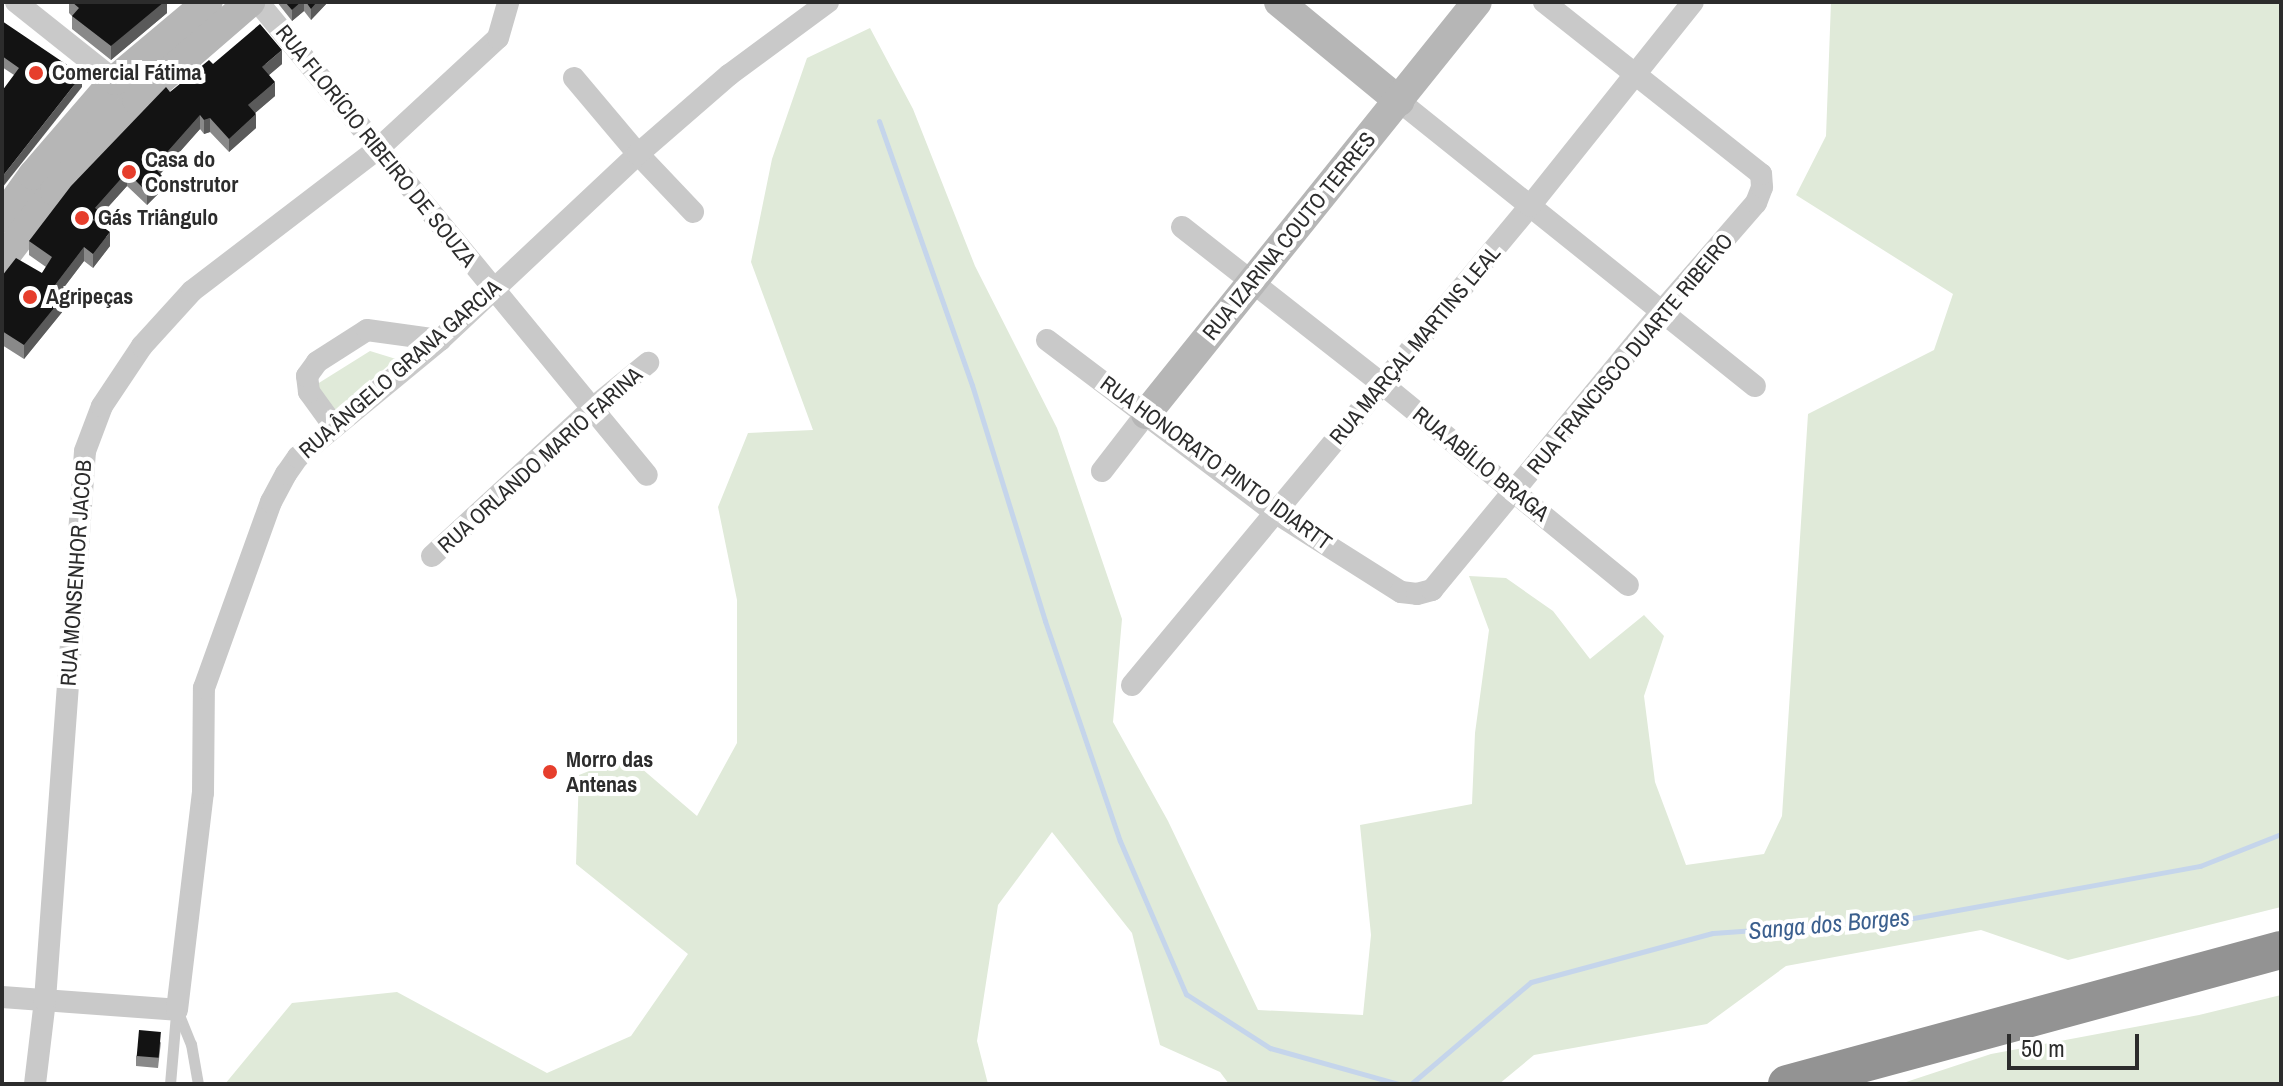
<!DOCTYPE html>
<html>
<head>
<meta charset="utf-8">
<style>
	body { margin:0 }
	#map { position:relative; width:2283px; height:1086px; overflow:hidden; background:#fff; font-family:"Archivo Narrow",sans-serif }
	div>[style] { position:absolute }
	.green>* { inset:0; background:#e0ead9 }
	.stream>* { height:5px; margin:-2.5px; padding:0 2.5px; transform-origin:2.5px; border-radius:2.5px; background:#c5d5eb }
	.lane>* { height:11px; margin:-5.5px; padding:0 5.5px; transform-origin:5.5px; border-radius:5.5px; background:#c9c9c9 }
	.street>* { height:22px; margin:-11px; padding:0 11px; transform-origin:11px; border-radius:11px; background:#c9c9c9 }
	.secondary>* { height:30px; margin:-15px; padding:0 15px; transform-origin:15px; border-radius:15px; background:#b6b6b6 }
	.highway>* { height:38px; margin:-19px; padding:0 19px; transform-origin:19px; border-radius:19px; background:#939393 }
	.wall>* { inset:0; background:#898989 }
	.shaded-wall>* { inset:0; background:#5a5a5a }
	.building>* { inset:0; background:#131313; transform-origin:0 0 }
	.dots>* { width:22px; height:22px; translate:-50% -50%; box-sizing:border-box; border:4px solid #fff; border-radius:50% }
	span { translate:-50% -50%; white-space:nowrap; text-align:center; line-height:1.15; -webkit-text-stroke:8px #fff; paint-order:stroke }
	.poi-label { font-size:22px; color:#2c2c2c; font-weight:700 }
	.left { translate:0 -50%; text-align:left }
	.street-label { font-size:22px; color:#2c2c2c }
	.water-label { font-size:24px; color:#3b5f8e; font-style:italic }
	.frame { position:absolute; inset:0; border:4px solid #2c2c2c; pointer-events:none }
	.scale { position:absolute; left:2007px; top:1034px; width:132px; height:36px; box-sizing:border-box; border:4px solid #2c2c2c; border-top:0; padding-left:10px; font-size:24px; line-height:28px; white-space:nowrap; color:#2c2c2c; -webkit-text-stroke:6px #fff; paint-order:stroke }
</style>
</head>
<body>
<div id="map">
	<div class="green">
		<div style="clip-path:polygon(1831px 2px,2281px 2px,2281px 907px,2068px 960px,1981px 930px,1786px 966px,1707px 1024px,1534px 1055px,1499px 1084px,1229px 1084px,1220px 1072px,1160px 1045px,1132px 933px,1052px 832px,998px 905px,977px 1041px,988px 1084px,225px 1084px,292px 1003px,397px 992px,547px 1073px,631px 1036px,688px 954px,576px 864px,579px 775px,627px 756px,697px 816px,737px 743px,737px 600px,718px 507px,748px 433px,813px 430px,751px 262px,772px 159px,807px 58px,870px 28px,913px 109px,975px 266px,1057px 428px,1122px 619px,1113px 722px,1168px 821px,1258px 1010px,1363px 1015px,1371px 935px,1360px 825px,1472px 804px,1475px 733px,1489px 630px,1469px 576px,1506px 578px,1553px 611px,1590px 659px,1644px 615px,1664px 636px,1644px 696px,1655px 782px,1686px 865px,1764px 854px,1782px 816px,1808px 414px,1934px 350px,1953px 294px,1796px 195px,1826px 136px)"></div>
		<div style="clip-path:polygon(370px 351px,396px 359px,332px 414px,314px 386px)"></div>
		<div style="clip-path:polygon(2281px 995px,2281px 1084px,1900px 1084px,1991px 1054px,2199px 1015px)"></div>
	</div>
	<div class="stream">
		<div style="left:879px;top:121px;width:280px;rotate:70.6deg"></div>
		<div style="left:972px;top:385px;width:247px;rotate:72.8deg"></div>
		<div style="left:1045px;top:621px;width:232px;rotate:71.2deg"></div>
		<div style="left:1120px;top:841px;width:167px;rotate:66.7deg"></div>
		<div style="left:1186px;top:994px;width:100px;rotate:32.7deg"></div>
		<div style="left:1270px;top:1048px;width:134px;rotate:15.6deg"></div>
		<div style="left:1411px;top:1084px;width:157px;rotate:-40.4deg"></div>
		<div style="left:1531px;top:982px;width:188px;rotate:-15.1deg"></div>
		<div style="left:1713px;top:933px;width:196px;rotate:-4.1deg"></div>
		<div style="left:1908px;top:919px;width:297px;rotate:-10.3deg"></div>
		<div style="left:2200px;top:866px;width:87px;rotate:-21.6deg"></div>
	</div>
	<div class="lane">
		<div style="left:177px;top:1010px;width:37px;rotate:68deg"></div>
		<div style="left:191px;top:1044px;width:41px;rotate:80.1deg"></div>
		<div style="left:170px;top:1084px;width:70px;rotate:-85.1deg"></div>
	</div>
	<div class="street">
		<div style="left:16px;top:2px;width:138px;rotate:38.5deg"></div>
		<div style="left:258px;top:2px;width:612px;rotate:50.57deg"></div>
		<div style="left:574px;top:78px;width:99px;rotate:49.9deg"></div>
		<div style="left:638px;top:154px;width:80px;rotate:46.5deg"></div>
		<div style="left:1399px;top:101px;width:456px;rotate:38.7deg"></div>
		<div style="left:1182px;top:227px;width:253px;rotate:38.1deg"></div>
		<div style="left:1381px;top:383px;width:319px;rotate:39.3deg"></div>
		<div style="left:1047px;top:340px;width:287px;rotate:37.1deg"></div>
		<div style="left:1276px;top:513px;width:148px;rotate:32.3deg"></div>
		<div style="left:1401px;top:592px;width:16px;rotate:7deg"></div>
		<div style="left:1417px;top:594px;width:16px;rotate:-15deg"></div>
		<div style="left:1432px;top:590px;width:362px;rotate:-50.5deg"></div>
		<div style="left:1662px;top:311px;width:143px;rotate:-49deg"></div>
		<div style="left:1756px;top:203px;width:17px;rotate:-69deg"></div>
		<div style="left:1762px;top:187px;width:13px;rotate:-94deg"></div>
		<div style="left:1761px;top:174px;width:277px;rotate:-141.6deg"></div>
		<div style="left:333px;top:425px;width:41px;rotate:-126deg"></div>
		<div style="left:309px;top:392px;width:16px;rotate:-97deg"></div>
		<div style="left:307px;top:376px;width:17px;rotate:-54deg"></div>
		<div style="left:317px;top:362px;width:59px;rotate:-32.6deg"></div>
		<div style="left:367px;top:330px;width:74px;rotate:7.8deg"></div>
		<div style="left:1102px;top:471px;width:72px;rotate:-52.3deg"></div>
		<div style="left:432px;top:556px;width:220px;rotate:-42.6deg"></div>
		<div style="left:594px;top:407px;width:70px;rotate:-39.2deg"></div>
		<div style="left:1132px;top:685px;width:623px;rotate:-50.28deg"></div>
		<div style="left:1530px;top:206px;width:261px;rotate:-51.4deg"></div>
		<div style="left:2px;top:997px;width:175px;rotate:4.2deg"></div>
		<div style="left:177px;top:1010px;width:219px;rotate:-83.2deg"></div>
		<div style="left:203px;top:793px;width:105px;rotate:-89.5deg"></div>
		<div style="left:204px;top:688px;width:198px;rotate:-70.2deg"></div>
		<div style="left:271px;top:502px;width:32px;rotate:-62deg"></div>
		<div style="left:286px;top:474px;width:21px;rotate:-55deg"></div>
		<div style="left:298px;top:457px;width:184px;rotate:-39.5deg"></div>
		<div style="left:440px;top:340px;width:272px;rotate:-43.2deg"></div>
		<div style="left:638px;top:154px;width:121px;rotate:-41deg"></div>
		<div style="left:729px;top:75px;width:123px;rotate:-36.4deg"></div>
		<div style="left:35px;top:1084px;width:85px;rotate:-83.2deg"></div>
		<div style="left:45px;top:1000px;width:550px;rotate:-85.83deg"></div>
		<div style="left:85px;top:451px;width:48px;rotate:-69.3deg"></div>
		<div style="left:102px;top:406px;width:72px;rotate:-56.3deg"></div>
		<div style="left:142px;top:346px;width:74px;rotate:-47.7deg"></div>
		<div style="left:192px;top:291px;width:234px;rotate:-37.4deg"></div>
		<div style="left:378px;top:149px;width:163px;rotate:-42.8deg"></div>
		<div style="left:498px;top:38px;width:37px;rotate:-74deg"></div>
	</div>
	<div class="secondary">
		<div style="left:1279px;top:2px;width:156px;rotate:39.5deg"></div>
		<div style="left:2px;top:218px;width:53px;rotate:-54.2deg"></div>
		<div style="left:33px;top:175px;width:125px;rotate:-49.2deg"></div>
		<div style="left:115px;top:80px;width:121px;rotate:-40deg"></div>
		<div style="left:2px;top:260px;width:87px;rotate:-52.5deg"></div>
		<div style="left:55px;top:191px;width:122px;rotate:-48deg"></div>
		<div style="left:137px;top:100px;width:150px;rotate:-40.9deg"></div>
		<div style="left:1146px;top:414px;width:528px;rotate:-51.22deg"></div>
	</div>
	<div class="highway">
		<div style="left:1787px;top:1084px;width:512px;rotate:-15.18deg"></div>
	</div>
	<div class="wall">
		<div style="clip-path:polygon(69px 2px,168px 2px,167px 3px,167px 13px,111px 60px,72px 29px,72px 16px,69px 13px)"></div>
		<div style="clip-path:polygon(277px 2px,328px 2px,311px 20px,304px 11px,292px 21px)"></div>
		<div style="clip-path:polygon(2px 21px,82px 87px,14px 75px,2px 67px)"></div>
		<div style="clip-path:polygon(213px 64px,282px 64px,269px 75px,275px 96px,255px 113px,256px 128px,229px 152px,210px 132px,204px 134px,200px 129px,160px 174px,162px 190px,147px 205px,127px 186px,100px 216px,100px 224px,110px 246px,93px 268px,84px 261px,59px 294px,63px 311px,24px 359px,2px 345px,2px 276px,42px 273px,46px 267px,29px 255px,29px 241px,170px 92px)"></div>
		<div style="clip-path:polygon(161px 1042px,158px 1068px,136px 1066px,136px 1056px)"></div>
	</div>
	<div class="shaded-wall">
		<div style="clip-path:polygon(160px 2px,168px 2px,167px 3px,167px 13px,111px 60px,111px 46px)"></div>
		<div style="clip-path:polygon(301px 2px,304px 2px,304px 11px,292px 21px,292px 10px)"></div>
		<div style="clip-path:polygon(317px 2px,328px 2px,311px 20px,311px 9px)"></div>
		<div style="clip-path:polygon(282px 50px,282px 64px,262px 81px,262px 67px)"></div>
		<div style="clip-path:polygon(82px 75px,82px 87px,2px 188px,2px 177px)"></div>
		<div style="clip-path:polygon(275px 82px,275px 96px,248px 119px,248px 105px)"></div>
		<div style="clip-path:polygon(256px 114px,256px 128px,229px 152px,229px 139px)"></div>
		<div style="clip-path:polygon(200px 115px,200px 129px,154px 181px,154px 167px)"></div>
		<div style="clip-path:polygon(210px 118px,210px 132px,204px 134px,204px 120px)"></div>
		<div style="clip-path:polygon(127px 172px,127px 186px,100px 216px,100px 226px,93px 234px,95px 208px)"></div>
		<div style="clip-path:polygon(162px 176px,162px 190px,147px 205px,147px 192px)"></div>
		<div style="clip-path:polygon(110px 232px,110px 246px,93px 268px,93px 254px)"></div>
		<div style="clip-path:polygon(84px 247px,84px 261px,52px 303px,52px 289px)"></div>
		<div style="clip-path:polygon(63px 297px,63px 311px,24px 359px,24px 345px)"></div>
		<div style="clip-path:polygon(4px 373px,4px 386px,2px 390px,2px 376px)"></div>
	</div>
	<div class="building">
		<div style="clip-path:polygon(72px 2px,164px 2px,111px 46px,72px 16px,79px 8px)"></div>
		<div style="clip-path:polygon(285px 2px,301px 2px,292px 10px)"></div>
		<div style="clip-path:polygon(306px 2px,317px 2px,311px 9px)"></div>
		<div style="clip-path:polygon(2px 21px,82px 75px,2px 177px,2px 91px,19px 68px,2px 56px)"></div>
		<div style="clip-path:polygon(260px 24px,282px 50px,262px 67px,275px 82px,248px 105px,256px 114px,229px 139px,210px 118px,204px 120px,200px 115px,154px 167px,162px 176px,147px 192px,127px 172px,95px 208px,100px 212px,93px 220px,110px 232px,93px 254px,84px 247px,52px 289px,63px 297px,24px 345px,2px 331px,2px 276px,16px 258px,42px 273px,52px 257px,29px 241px,71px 186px,166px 87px,170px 92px,209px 60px,213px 64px)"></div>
		<div style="left:139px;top:1030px;width:22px;height:26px;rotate:5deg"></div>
	</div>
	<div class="dots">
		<div style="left:36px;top:73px;background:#e63e2c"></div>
		<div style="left:129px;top:172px;background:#e63e2c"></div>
		<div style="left:82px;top:218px;background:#e63e2c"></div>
		<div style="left:30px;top:297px;background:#e63e2c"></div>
		<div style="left:550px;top:772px;background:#e63e2c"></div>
	</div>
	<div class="poi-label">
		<span class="left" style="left:52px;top:73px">Comercial Fátima</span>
		<span class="left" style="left:145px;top:172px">Casa do<br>Construtor</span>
		<span class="left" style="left:98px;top:218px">Gás Triângulo</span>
		<span class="left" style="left:46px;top:297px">Agripeças</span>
		<span class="left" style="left:566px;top:772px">Morro das<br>Antenas</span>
	</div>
	<div class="street-label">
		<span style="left:376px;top:146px;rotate:51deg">RUA FLORÍCIO RIBEIRO DE SOUZA</span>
		<span style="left:1289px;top:236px;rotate:-51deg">RUA IZARINA COUTO TERRES</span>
		<span style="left:1415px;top:345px;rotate:-50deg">RUA MARÇAL MARTINS LEAL</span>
		<span style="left:1630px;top:354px;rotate:-50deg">RUA FRANCISCO DUARTE RIBEIRO</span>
		<span style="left:400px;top:369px;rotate:-41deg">RUA ÂNGELO GRANA GARCIA</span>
		<span style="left:540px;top:460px;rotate:-42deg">RUA ORLANDO MARIO FARINA</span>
		<span style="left:1216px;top:463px;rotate:36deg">RUA HONORATO PINTO IDIARTT</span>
		<span style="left:1481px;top:464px;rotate:39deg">RUA ABÍLIO BRAGA</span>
		<span style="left:76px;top:573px;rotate:-86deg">RUA MONSENHOR JACOB</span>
	</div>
	<div class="water-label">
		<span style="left:1829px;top:924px;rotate:-5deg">Sanga dos Borges</span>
	</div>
	<div class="frame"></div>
	<div class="scale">50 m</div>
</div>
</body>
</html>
